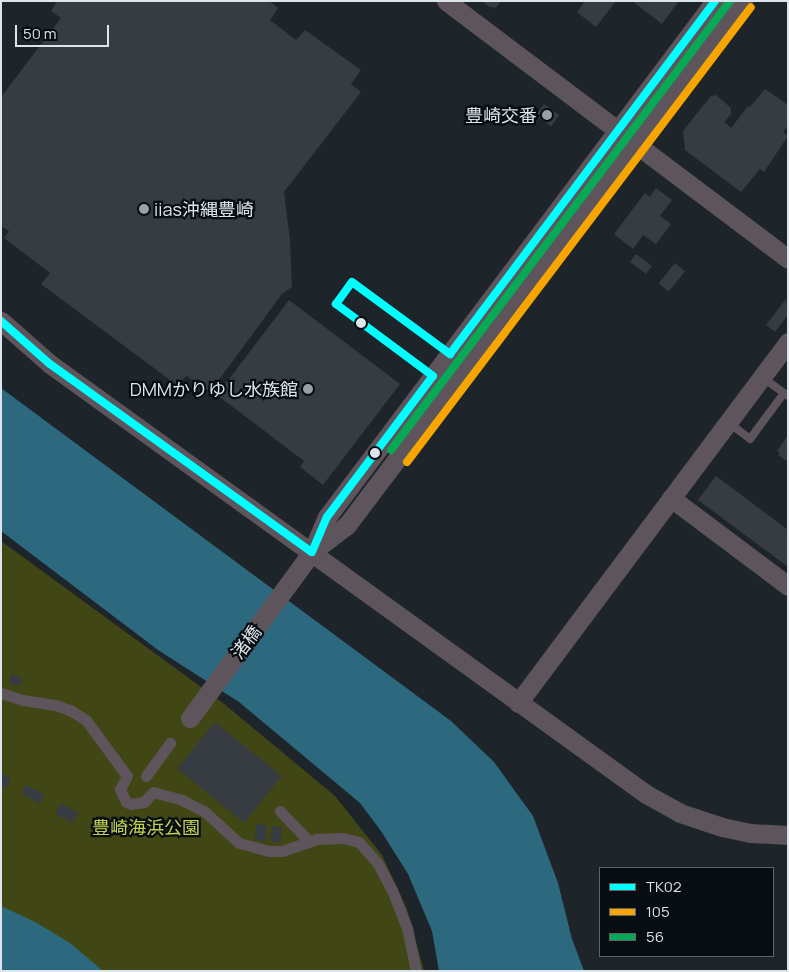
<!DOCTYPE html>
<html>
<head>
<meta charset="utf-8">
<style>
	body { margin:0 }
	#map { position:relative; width:789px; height:972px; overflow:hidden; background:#1d242a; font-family:Manrope,"Noto Sans JP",sans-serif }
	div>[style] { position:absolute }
	.green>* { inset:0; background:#404714 }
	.water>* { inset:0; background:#2d697e }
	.building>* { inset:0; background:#363c41; transform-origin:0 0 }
	.service>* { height:8px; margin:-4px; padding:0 4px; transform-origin:4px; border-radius:4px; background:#5e545c }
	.pedestrian>* { height:11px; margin:-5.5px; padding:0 5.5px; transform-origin:5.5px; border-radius:5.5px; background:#5e545c }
	.tertiary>* { height:19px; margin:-9.5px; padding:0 9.5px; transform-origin:9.5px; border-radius:9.5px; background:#5e545c }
	.bus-1>* { height:8px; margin:-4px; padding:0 4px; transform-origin:4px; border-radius:4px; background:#0ff }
	.bus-2>* { height:8px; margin:-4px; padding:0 4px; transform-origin:4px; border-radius:4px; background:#f7a600 }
	.bus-3>* { height:8px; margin:-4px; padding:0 4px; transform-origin:4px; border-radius:4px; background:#06aa56 }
	.dots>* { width:14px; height:14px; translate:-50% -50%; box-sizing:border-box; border:2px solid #080d12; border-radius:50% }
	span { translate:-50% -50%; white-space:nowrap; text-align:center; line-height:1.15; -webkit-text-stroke:4.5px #080d12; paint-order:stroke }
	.poi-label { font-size:18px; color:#dce4ec }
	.right { translate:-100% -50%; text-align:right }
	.left { translate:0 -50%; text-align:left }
	.street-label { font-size:18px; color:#dce4ec }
	.park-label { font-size:18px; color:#c3d351 }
	.frame { position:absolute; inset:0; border:2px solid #dce4ec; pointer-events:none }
	.legend { position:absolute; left:599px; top:867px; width:175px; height:90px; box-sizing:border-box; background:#080d12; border:1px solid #5d6369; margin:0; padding:6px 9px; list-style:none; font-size:15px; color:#dce4ec }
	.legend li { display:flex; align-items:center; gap:10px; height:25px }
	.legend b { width:25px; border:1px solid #5d6369 }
	.scale { position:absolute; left:15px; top:25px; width:94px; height:22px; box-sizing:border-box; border:2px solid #dce4ec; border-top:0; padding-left:6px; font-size:15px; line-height:18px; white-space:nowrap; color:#dce4ec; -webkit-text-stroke:4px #080d12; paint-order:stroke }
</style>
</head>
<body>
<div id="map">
	<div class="green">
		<div style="clip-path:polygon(1px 541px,223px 703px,335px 796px,382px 855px,407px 909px,424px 971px,1px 971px)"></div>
	</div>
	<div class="water">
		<div style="clip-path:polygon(1px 388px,451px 721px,494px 762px,533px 816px,558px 883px,572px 939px,584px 971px,439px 971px,432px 931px,408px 874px,381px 831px,360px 803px,239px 702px,158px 650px,1px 531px)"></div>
		<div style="clip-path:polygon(1px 906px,35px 922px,70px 943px,103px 971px,1px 971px)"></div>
	</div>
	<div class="building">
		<div style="clip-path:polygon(57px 1px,269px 1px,278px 8px,270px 20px,296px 40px,305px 30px,361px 70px,351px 84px,361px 92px,284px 192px,290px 240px,292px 287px,282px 294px,210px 392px,186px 376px,178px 386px,41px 284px,50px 273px,4px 238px,9px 231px,1px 226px,1px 97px,61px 18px,51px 11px)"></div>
		<div style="clip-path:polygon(481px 1px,501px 1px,495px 9px,492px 6px,491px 8px)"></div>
		<div style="clip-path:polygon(585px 1px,616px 1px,596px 27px,577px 12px)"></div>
		<div style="clip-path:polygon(632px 1px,679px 1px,662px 24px)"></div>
		<div style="clip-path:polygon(765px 89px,788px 105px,788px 126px,783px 132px,788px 136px,764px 172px,760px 169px,741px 192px,685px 150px,683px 131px,711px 96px,716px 95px,731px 108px,731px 114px,724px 122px,731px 128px,748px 106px,750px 107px)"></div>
		<div style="left:544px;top:104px;width:19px;height:14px;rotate:36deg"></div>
		<div style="clip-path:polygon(656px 188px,672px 200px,660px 216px,671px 224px,656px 244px,643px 235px,633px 249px,614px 234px,645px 193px,650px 197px)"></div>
		<div style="left:636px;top:254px;width:20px;height:10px;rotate:37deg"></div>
		<div style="left:675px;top:263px;width:13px;height:26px;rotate:39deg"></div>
		<div style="clip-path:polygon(786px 299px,788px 315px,775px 332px,766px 325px)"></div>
		<div style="clip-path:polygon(289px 300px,400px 384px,323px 485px,300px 467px,304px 461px,217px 395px)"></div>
		<div style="clip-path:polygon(788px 435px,788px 462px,778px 455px,780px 453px,777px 451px)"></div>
		<div style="clip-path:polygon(716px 476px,788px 530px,787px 566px,698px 500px)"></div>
		<div style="left:11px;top:675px;width:11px;height:9px;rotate:10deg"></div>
		<div style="left:215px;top:722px;width:86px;height:60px;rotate:39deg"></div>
		<div style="clip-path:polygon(1px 773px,11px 778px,7px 788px,1px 785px)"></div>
		<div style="left:26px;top:785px;width:21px;height:10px;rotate:28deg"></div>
		<div style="left:61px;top:803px;width:20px;height:12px;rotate:30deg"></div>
		<div style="left:256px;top:824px;width:11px;height:16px;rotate:5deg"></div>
		<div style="left:272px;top:826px;width:10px;height:16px;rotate:6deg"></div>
	</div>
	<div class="service">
		<div style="left:433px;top:376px;width:121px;rotate:-143.4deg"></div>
		<div style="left:336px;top:304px;width:27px;rotate:-54deg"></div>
		<div style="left:352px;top:282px;width:122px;rotate:36.3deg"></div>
		<div style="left:762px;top:377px;width:32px;rotate:36deg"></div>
		<div style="left:729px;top:423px;width:26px;rotate:37deg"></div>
		<div style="left:750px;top:439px;width:57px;rotate:-53.5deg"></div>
	</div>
	<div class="pedestrian">
		<div style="left:1px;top:693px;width:23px;rotate:18deg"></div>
		<div style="left:23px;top:700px;width:33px;rotate:9deg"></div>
		<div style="left:56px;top:705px;width:15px;rotate:20deg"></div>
		<div style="left:70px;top:710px;width:19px;rotate:32deg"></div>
		<div style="left:86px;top:720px;width:69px;rotate:53.8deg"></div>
		<div style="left:127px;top:776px;width:15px;rotate:118deg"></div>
		<div style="left:120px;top:789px;width:14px;rotate:65deg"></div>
		<div style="left:126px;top:802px;width:5px;rotate:22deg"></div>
		<div style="left:131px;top:804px;width:13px;rotate:-9deg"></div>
		<div style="left:144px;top:802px;width:13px;rotate:-48deg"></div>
		<div style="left:153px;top:792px;width:30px;rotate:15deg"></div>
		<div style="left:182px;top:800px;width:25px;rotate:27deg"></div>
		<div style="left:204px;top:811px;width:47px;rotate:42.4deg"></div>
		<div style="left:239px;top:843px;width:31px;rotate:15deg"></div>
		<div style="left:269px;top:851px;width:13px"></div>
		<div style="left:282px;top:851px;width:37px;rotate:-19deg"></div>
		<div style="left:317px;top:839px;width:26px;rotate:-2deg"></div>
		<div style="left:343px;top:838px;width:16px;rotate:14deg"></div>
		<div style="left:359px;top:842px;width:29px;rotate:49deg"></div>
		<div style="left:378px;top:864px;width:30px;rotate:62deg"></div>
		<div style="left:392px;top:890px;width:41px;rotate:68.5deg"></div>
		<div style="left:407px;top:928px;width:44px;rotate:78.2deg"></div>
		<div style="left:146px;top:776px;width:41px;rotate:-54deg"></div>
		<div style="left:280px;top:811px;width:42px;rotate:46deg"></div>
	</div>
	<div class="tertiary">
		<div style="left:446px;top:1px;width:428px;rotate:37deg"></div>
		<div style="left:1px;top:321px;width:65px;rotate:41.3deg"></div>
		<div style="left:50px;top:364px;width:735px;rotate:35.81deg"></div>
		<div style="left:646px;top:794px;width:39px;rotate:29deg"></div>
		<div style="left:680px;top:813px;width:44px;rotate:18.4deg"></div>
		<div style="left:722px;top:827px;width:29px;rotate:12deg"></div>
		<div style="left:750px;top:833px;width:38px;rotate:3deg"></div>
		<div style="left:671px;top:498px;width:146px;rotate:36.9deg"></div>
		<div style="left:313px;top:551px;width:43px;rotate:-37.4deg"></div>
		<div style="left:347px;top:525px;width:657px;rotate:-52.92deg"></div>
		<div style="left:518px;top:703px;width:451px;rotate:-53.2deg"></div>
		<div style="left:190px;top:718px;width:206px;rotate:-53.7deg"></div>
		<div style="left:312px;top:552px;width:38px;rotate:-67deg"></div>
		<div style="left:327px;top:517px;width:646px;rotate:-53.06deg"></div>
	</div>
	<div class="bus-1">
		<div style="left:1px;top:321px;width:65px;rotate:41.3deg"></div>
		<div style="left:50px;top:364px;width:322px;rotate:35.7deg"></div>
		<div style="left:450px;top:354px;width:441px;rotate:-53.1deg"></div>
		<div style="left:433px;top:376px;width:121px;rotate:-143.4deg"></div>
		<div style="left:336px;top:304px;width:27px;rotate:-54deg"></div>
		<div style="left:352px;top:282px;width:122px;rotate:36.3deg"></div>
		<div style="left:312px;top:552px;width:38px;rotate:-67deg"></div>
		<div style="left:327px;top:517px;width:176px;rotate:-53.1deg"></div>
	</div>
	<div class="bus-2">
		<div style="left:407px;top:462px;width:570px;rotate:-52.91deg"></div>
	</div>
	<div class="bus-3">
		<div style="left:391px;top:450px;width:563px;rotate:-52.95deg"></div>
	</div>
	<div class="dots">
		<div style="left:547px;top:115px;background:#99a1a8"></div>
		<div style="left:144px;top:209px;background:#99a1a8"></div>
		<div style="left:361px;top:323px;background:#dce4ec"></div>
		<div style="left:308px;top:389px;background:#99a1a8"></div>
		<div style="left:375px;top:453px;background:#dce4ec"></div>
	</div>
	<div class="poi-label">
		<span class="right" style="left:537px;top:115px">豊崎交番</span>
		<span class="left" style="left:154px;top:209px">iias沖縄豊崎</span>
		<span class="right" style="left:298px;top:389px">DMMかりゆし水族館</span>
	</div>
	<div class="street-label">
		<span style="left:246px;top:642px;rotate:-53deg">渚橋</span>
	</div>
	<div class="park-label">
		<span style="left:146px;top:827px">豊崎海浜公園</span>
	</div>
	<div class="frame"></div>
	<ul class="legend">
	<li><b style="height:6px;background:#0ff"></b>TK02</li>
	<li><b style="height:6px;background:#f7a600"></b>105</li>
	<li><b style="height:6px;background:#06aa56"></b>56</li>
	</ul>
	<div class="scale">50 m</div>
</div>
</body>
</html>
